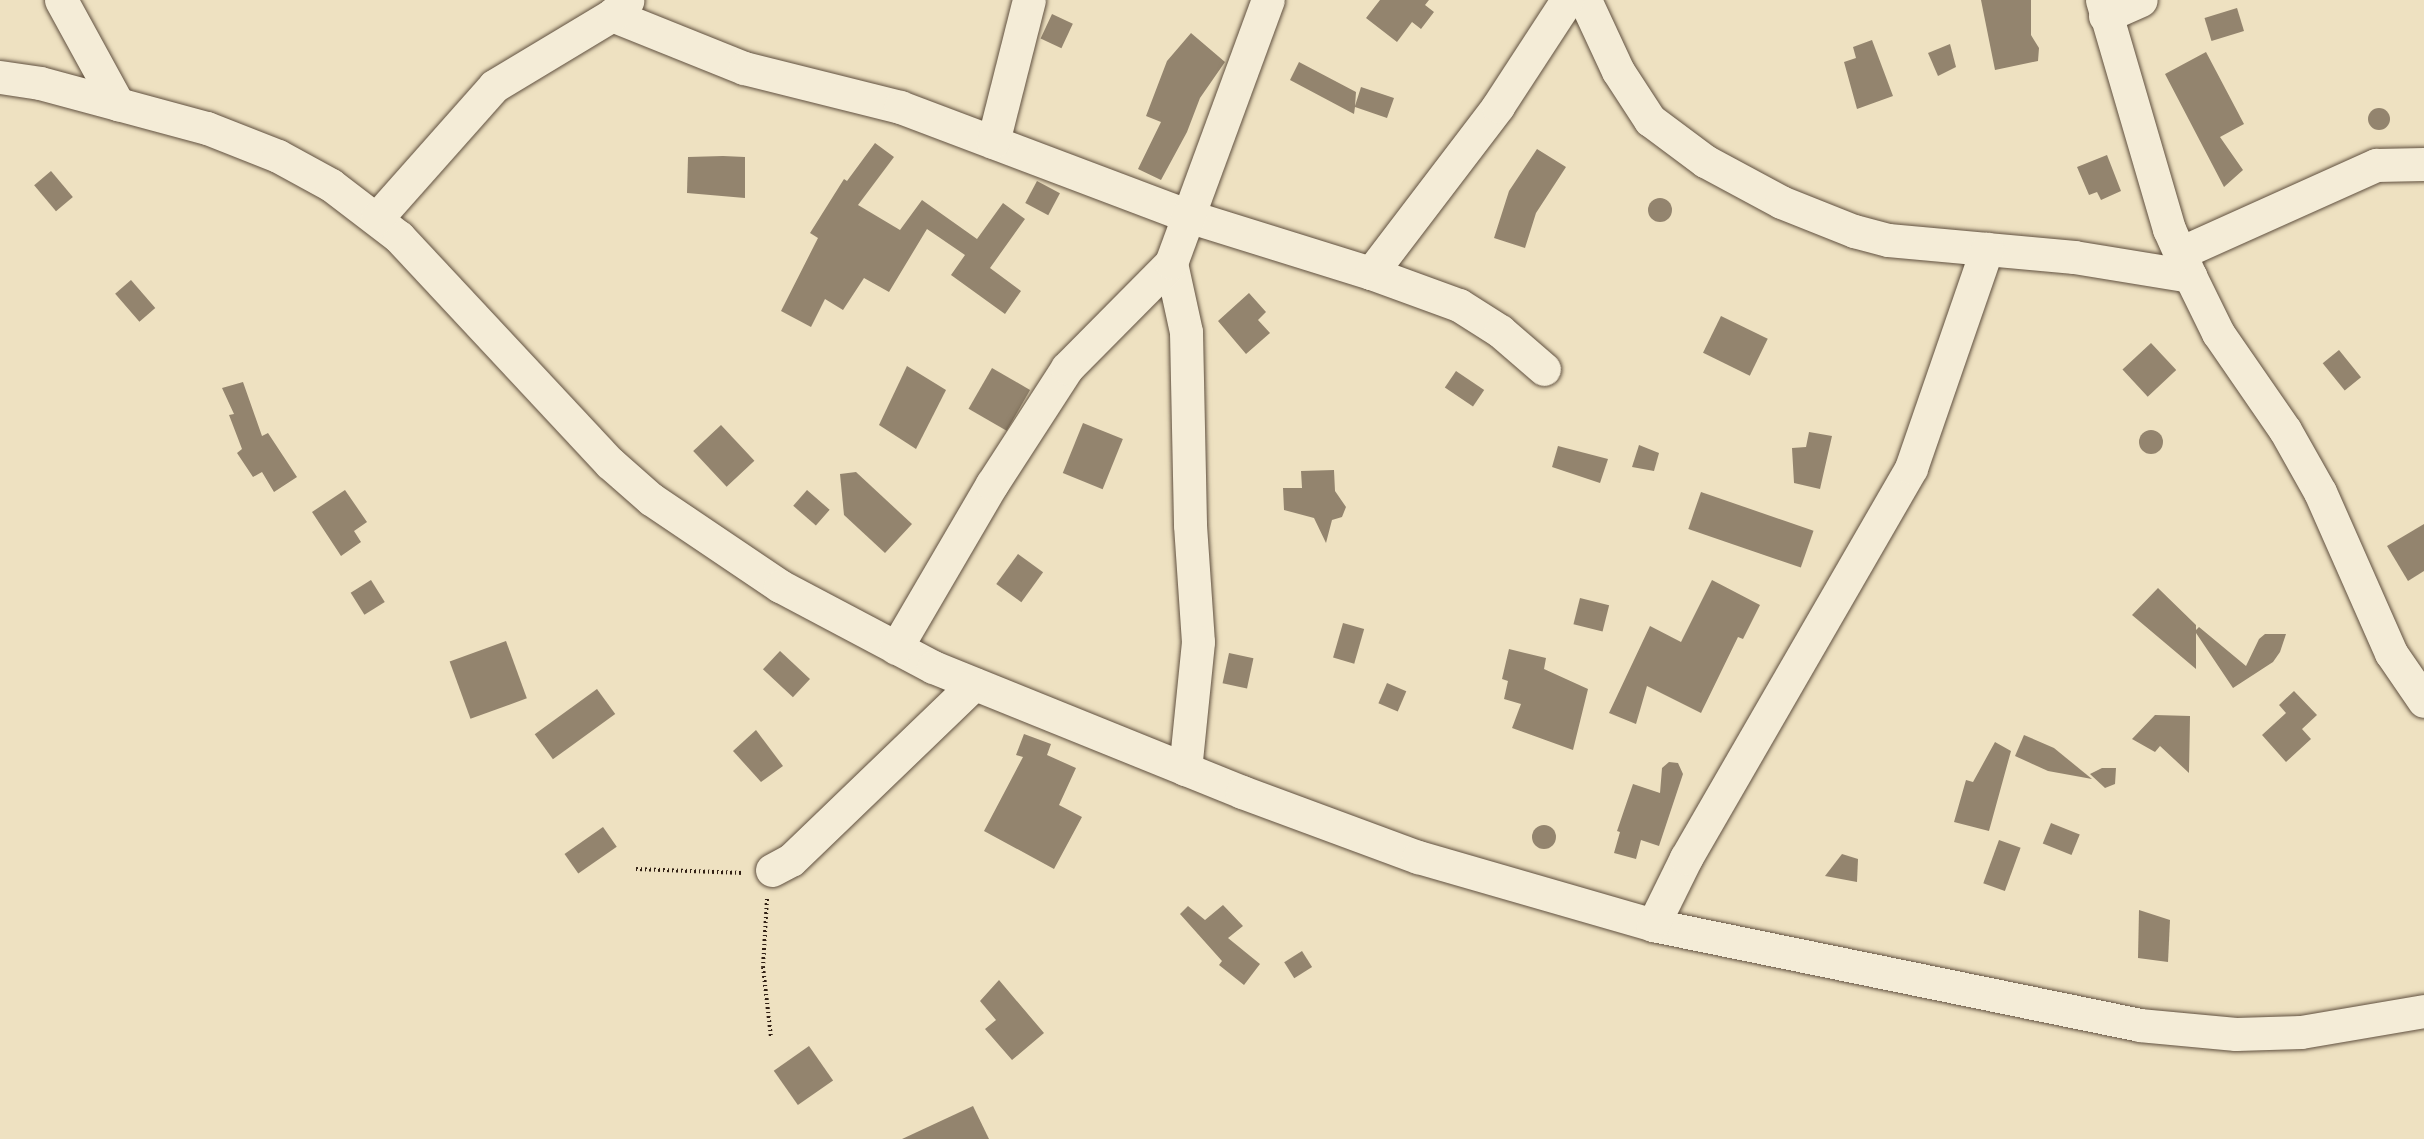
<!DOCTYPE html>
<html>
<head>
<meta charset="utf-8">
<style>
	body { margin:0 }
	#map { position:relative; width:2424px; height:1139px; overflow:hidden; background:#eee1c1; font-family:"IM FELL DW Pica",serif }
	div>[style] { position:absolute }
	.building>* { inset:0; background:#93846e; transform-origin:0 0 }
	.round { border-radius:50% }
	.path>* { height:4px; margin-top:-2px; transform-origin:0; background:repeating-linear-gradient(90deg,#312014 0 1.5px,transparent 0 4.5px) }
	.roads { filter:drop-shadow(0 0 2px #60503f) drop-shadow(0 0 2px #60503f) }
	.minor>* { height:33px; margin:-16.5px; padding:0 16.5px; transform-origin:16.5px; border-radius:16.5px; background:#f4ecd7 }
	span { translate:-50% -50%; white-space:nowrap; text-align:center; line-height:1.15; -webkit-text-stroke:5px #f4ecd7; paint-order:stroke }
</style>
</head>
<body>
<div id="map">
	<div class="building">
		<div style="clip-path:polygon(1380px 0,1429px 0,1425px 5px,1434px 12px,1421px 29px,1412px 22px,1397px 42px,1366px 18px)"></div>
		<div style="clip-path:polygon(1981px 0,2031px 0,2031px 35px,2039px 48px,2038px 61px,1995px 70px)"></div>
		<div style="left:2237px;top:8px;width:24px;height:34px;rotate:73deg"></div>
		<div style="left:1052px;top:14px;width:23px;height:27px;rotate:25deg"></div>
		<div style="clip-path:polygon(1191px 33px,1225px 62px,1200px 98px,1187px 132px,1161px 180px,1138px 169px,1161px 122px,1146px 116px,1167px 61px)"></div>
		<div style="clip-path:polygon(1872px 40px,1893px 96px,1857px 109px,1844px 62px,1856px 58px,1853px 47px)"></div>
		<div style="clip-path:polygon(1950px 44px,1956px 67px,1938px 76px,1928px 53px)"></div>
		<div style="clip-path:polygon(2206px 52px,2244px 124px,2220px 137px,2243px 170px,2224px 187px,2165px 74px)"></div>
		<div style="clip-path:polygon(1299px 62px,1356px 92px,1355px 106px,1361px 87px,1394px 98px,1387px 118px,1355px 107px,1354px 114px,1290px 80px)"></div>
		<div class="round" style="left:2368px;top:108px;width:22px;height:22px"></div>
		<div style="clip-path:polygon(875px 143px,894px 157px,858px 205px,900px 230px,922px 200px,977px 239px,1003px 203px,1025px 219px,990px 268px,1021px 291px,1005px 314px,951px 275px,965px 255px,927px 229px,889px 292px,864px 278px,843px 310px,825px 299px,811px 327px,781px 311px,818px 238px,810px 233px,844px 179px,847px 181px)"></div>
		<div style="clip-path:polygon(1537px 149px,1566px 167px,1536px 213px,1525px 248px,1494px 238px,1509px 191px)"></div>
		<div style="clip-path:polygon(2107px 155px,2121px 191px,2101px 200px,2097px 192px,2089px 195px,2077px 167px)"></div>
		<div style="clip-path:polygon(723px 156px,745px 157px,745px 198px,687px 193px,688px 157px)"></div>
		<div style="left:51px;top:171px;width:34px;height:22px;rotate:50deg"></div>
		<div style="left:1037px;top:181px;width:26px;height:25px;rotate:28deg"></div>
		<div class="round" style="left:1648px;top:198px;width:24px;height:24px"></div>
		<div style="left:131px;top:280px;width:37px;height:21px;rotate:49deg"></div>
		<div style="clip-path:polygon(1249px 293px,1266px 312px,1258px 320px,1270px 333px,1246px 354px,1218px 321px)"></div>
		<div style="left:1721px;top:316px;width:52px;height:41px;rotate:26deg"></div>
		<div style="left:2151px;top:343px;width:37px;height:39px;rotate:47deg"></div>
		<div style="left:2339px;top:350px;width:35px;height:21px;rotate:51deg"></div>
		<div style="clip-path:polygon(907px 366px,946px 390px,916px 449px,879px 425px)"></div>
		<div style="left:992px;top:368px;width:44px;height:47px;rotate:30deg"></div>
		<div style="left:1456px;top:371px;width:34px;height:20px;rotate:34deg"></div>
		<div style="clip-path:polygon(243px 382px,262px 436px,268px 433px,297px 477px,274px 492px,262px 472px,253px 477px,237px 453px,242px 449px,229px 415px,234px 414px,222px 388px)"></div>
		<div style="left:1083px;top:423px;width:43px;height:54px;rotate:22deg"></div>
		<div style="left:721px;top:425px;width:49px;height:38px;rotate:47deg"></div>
		<div class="round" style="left:2139px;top:430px;width:24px;height:24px"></div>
		<div style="clip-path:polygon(1809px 432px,1832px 436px,1820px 489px,1794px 483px,1792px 448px,1806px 447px)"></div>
		<div style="clip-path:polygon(1639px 445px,1659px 453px,1654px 471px,1632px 467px)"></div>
		<div style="clip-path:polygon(1558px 446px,1608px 459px,1600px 483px,1552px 467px)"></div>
		<div style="clip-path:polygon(1334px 470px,1335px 491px,1346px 507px,1342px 517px,1332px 520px,1326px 543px,1314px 518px,1284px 510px,1283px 488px,1302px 488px,1301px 471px)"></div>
		<div style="clip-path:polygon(856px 472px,912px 524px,885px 553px,844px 515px,840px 474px)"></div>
		<div style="clip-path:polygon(345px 490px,367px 522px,354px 531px,361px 542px,341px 556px,312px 512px)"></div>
		<div style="left:807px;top:490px;width:30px;height:21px;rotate:41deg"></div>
		<div style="left:1701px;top:492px;width:119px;height:39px;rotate:19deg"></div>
		<div style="clip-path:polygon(2424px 524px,2424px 571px,2408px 581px,2387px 546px)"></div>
		<div style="left:1018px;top:554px;width:31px;height:37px;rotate:36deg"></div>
		<div style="left:371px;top:580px;width:26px;height:24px;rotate:58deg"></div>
		<div style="clip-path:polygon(1712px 580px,1760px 605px,1743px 639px,1738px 637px,1701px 713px,1647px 686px,1636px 724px,1609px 713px,1650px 626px,1681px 642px)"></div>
		<div style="clip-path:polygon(2158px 588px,2196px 625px,2196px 630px,2199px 627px,2246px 666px,2259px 639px,2265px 634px,2286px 634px,2280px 652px,2273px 662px,2233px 688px,2196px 633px,2196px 669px,2132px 615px)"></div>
		<div style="left:1580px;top:598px;width:30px;height:27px;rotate:14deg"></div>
		<div style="left:1343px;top:623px;width:22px;height:36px;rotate:16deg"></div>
		<div style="left:506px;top:641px;width:61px;height:60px;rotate:70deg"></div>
		<div style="clip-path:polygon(1509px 649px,1546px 658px,1544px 669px,1588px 689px,1573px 750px,1512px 728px,1521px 704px,1504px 699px,1508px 681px,1502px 679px)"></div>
		<div style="left:780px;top:651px;width:41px;height:25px;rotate:43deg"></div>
		<div style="left:1229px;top:653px;width:25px;height:31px;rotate:12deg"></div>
		<div style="left:1387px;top:683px;width:21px;height:22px;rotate:23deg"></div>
		<div style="left:597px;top:689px;width:31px;height:77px;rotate:54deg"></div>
		<div style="clip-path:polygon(2294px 691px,2317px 715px,2302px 729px,2311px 739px,2286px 762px,2262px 735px,2286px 713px,2279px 705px)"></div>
		<div style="clip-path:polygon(2155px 715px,2190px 716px,2189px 773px,2160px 746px,2155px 752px,2132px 739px)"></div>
		<div style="clip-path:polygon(756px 730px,783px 766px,761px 782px,733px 751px)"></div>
		<div style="clip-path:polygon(1024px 734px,1051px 744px,1047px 755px,1076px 768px,1059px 805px,1082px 817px,1054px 869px,984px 831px,1023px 757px,1016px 755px)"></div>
		<div style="clip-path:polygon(2024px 735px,2054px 748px,2092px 779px,2048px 771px,2015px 756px)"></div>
		<div style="clip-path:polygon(1995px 742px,2011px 751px,1989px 831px,1954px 822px,1966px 780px,1973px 782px)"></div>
		<div style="clip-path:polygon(1669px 762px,1678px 763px,1683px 774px,1659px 846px,1641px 840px,1636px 859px,1614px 853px,1620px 832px,1617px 831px,1633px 784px,1660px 793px,1662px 768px)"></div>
		<div style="clip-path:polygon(2102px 768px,2116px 768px,2115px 784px,2105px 788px,2090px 774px)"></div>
		<div style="left:2051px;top:823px;width:31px;height:22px;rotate:22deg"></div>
		<div class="round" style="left:1532px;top:825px;width:24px;height:24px"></div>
		<div style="left:603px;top:827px;width:24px;height:47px;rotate:55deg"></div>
		<div style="left:1999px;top:840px;width:23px;height:46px;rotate:20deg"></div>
		<div style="clip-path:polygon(1842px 854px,1858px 859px,1857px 882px,1825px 876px)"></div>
		<div style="clip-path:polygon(1223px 905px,1243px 926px,1228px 938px,1260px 964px,1244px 985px,1219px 965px,1222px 961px,1180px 914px,1188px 906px,1205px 920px)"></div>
		<div style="clip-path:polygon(2139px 910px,2170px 920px,2168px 962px,2138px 958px)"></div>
		<div style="left:1302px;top:951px;width:19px;height:21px;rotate:58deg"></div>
		<div style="clip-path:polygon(999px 980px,1044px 1033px,1012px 1060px,985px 1029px,996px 1020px,980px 1001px)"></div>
		<div style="left:809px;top:1046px;width:42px;height:43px;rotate:55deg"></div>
		<div style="clip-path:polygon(973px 1106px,989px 1139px,902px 1139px)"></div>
	</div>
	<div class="path">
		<div style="left:636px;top:869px;width:107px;rotate:2.1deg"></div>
		<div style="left:767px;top:899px;width:68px;rotate:93.4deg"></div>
		<div style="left:763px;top:967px;width:70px;rotate:83.5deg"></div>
	</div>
	<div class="roads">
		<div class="minor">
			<div style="left:61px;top:0;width:119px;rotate:61.3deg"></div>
			<div style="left:1585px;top:0;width:78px;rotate:65.1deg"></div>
			<div style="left:1618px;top:71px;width:59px;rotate:56.9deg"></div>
			<div style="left:1650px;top:120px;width:69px;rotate:36.7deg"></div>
			<div style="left:1705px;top:161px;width:86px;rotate:28.3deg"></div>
			<div style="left:1781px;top:202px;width:79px;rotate:21.7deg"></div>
			<div style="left:1854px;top:231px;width:35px;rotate:15deg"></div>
			<div style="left:1888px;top:240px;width:187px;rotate:5.2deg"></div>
			<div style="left:2074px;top:257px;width:118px;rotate:9.3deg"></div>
			<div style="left:2102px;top:0;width:239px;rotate:73.7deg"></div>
			<div style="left:2169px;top:229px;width:51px;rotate:65.9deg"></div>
			<div style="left:2190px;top:276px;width:64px;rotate:63.8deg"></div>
			<div style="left:2218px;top:333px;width:118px;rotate:55.4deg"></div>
			<div style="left:2285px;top:430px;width:71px;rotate:60.6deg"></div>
			<div style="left:2320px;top:492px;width:176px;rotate:66.2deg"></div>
			<div style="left:2391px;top:653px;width:58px;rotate:55.5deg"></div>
			<div style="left:612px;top:15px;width:142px;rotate:21.9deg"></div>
			<div style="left:744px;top:68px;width:161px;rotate:14deg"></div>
			<div style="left:900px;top:107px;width:311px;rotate:20.7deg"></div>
			<div style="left:1191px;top:217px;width:189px;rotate:17.3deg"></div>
			<div style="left:1371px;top:273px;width:94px;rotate:20deg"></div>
			<div style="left:1459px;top:305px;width:49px;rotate:32.4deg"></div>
			<div style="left:1500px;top:331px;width:58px;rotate:40.8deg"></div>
			<div style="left:2105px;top:16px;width:39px;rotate:-24deg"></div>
			<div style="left:0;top:77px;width:40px;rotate:8.5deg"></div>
			<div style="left:40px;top:83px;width:173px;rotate:15.1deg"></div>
			<div style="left:207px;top:128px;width:76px;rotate:21.5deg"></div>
			<div style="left:278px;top:156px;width:60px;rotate:28.7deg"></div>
			<div style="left:331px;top:185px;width:86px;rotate:37.4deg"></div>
			<div style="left:399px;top:237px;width:309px;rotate:47deg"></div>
			<div style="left:610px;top:463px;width:55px;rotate:41.3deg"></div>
			<div style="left:651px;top:499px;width:156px;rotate:34deg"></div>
			<div style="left:780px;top:586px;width:173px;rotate:27.9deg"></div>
			<div style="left:933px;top:667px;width:333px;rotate:22deg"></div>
			<div style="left:1242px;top:792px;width:188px;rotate:20.3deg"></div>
			<div style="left:1418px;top:857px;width:245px;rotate:16.1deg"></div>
			<div style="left:1653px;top:925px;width:496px;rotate:11.6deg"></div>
			<div style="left:2139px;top:1025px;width:97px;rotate:5.3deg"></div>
			<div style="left:2236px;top:1034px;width:65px;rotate:-1.8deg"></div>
			<div style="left:2301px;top:1032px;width:125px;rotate:-9.7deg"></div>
			<div style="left:993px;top:142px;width:146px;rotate:-75.8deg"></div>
			<div style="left:377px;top:218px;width:176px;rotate:-48.4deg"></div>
			<div style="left:494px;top:86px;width:138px;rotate:-31deg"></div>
			<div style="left:612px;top:15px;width:21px;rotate:-43deg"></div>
			<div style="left:2180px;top:253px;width:215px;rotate:-24.2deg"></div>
			<div style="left:2376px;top:165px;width:48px;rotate:-1.2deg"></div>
			<div style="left:1171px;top:263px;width:71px;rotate:77.7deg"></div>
			<div style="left:1186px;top:332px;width:193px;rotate:88.8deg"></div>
			<div style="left:1190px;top:525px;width:117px;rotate:86.1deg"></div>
			<div style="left:1198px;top:642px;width:128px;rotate:95.8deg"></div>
			<div style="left:1371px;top:273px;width:210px;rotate:-52.7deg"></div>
			<div style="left:1498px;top:106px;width:126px;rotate:-56.9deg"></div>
			<div style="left:896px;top:648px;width:190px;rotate:-59.7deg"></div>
			<div style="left:992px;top:484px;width:138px;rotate:-57.1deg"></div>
			<div style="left:1067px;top:368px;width:148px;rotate:-45.3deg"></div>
			<div style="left:1171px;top:263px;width:280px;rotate:-69.8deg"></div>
			<div style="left:772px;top:870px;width:21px;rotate:-28deg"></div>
			<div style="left:791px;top:860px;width:254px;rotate:-43.9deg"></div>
			<div style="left:1653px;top:925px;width:75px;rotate:-63.8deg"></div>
			<div style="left:1686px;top:858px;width:450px;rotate:-60deg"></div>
			<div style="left:1911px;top:468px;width:232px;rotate:-70.9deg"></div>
		</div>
	</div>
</div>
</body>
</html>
